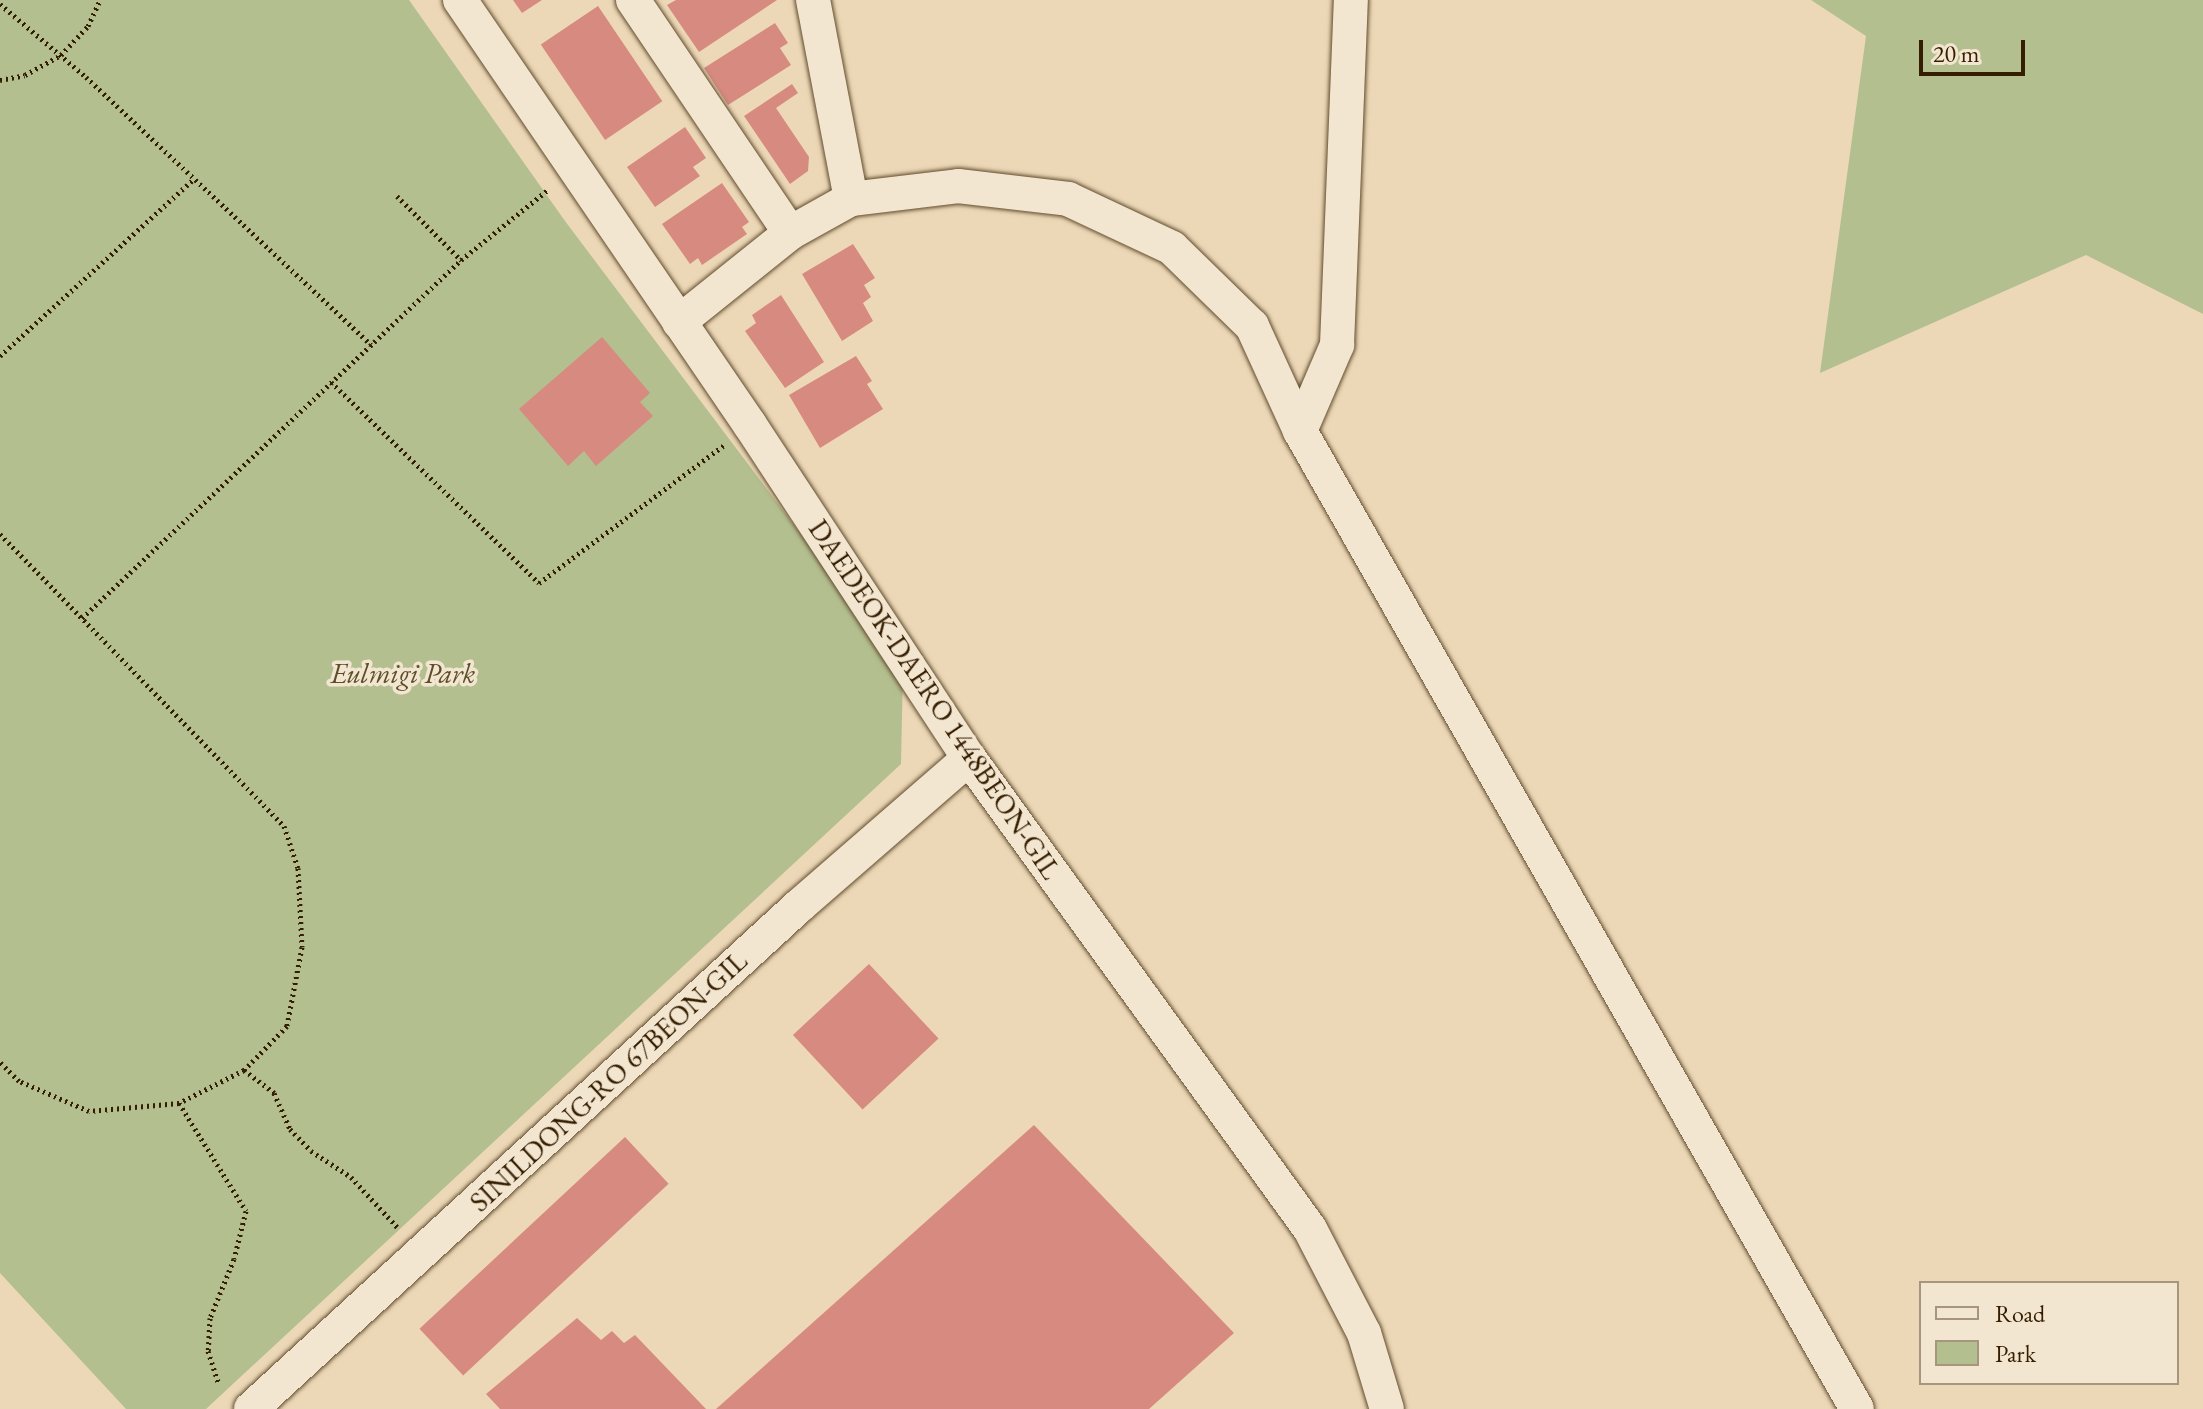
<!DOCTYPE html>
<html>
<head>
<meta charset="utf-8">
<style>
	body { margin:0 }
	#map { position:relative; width:2203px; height:1409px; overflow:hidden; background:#ecd8b7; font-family:"EB Garamond",serif }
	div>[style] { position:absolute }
	.green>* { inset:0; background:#b4bf90 }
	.building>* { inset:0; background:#d78a7f; transform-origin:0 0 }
	.path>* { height:5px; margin-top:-2.5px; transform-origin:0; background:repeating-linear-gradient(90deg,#341d00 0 2px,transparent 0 6px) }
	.roads { filter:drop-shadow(0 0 2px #624c2e) drop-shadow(0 0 2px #624c2e) }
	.street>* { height:34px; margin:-17px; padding:0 17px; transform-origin:17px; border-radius:17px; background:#f3e6d0 }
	span { translate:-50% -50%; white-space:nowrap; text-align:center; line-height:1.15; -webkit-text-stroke:7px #f3e6d0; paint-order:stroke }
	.park-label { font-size:28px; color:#5a4e2b; font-style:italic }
	.street-label { font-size:28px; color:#341d00 }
	.legend { position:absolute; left:1919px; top:1281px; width:260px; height:104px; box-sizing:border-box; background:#f3e6d0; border:2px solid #a7967d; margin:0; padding:10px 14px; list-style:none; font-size:24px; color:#341d00 }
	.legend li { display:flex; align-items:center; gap:16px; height:40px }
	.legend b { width:40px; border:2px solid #a7967d }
	.scale { position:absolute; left:1919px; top:40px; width:106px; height:36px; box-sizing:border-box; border:4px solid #341d00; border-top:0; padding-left:10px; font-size:24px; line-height:28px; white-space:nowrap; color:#341d00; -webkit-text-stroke:6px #f3e6d0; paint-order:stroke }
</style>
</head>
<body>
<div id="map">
	<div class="green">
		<div style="clip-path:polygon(0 0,409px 0,565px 221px,903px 670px,901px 764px,206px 1409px,126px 1409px,0 1273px)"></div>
		<div style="clip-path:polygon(1811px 0,2203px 0,2203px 314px,2086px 255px,1820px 373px,1866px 36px)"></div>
	</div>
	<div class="building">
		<div style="clip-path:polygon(513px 0,542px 0,522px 13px)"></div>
		<div style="clip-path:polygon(676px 0,777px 0,699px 52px,667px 5px)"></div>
		<div style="left:598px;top:6px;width:115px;height:69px;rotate:56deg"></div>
		<div style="clip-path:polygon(775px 23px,788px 43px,780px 48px,791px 65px,728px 105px,704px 68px)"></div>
		<div style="clip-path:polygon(792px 84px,798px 93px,776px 108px,809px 157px,808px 171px,790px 184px,744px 116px)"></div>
		<div style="clip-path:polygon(685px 127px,706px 158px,693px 167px,700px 176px,655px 207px,627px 167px)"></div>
		<div style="clip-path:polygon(722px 183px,749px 222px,742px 227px,747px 234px,702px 265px,698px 258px,690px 264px,662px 224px)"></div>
		<div style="clip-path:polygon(853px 244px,875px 278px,864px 285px,871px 297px,863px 303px,873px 321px,842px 341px,802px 274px)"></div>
		<div style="clip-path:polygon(781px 295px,824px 362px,785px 388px,745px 331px,756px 323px,752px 315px)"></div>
		<div style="clip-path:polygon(602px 337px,650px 393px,640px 402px,653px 416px,596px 466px,584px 451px,568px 466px,519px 409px)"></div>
		<div style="clip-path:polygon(856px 356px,872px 381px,867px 384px,883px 409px,820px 448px,789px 395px)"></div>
		<div style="left:869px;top:964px;width:102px;height:104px;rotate:47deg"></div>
		<div style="clip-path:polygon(1034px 1125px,1234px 1333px,1149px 1409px,716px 1409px)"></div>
		<div style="left:625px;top:1137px;width:64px;height:281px;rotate:47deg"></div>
		<div style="clip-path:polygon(577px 1318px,601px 1340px,612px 1331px,624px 1343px,635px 1335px,706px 1409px,500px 1409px,486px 1394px)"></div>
	</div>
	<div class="path">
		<div style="left:0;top:4px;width:113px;rotate:40.3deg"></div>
		<div style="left:86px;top:77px;width:391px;rotate:43.2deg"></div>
		<div style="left:0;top:80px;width:25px;rotate:-11deg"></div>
		<div style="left:25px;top:75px;width:41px;rotate:-29.1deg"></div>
		<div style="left:61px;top:55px;width:40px;rotate:-47deg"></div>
		<div style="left:88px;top:26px;width:29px;rotate:-65deg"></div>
		<div style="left:397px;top:196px;width:91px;rotate:45deg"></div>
		<div style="left:0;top:356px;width:263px;rotate:-42.4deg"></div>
		<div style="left:331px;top:382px;width:289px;rotate:44deg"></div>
		<div style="left:539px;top:583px;width:231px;rotate:-36.7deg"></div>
		<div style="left:0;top:534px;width:407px;rotate:45.8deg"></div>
		<div style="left:284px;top:826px;width:44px;rotate:71.6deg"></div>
		<div style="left:298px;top:868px;width:79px;rotate:87.1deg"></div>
		<div style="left:302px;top:947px;width:80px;rotate:100.8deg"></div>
		<div style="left:287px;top:1026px;width:62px;rotate:134.3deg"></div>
		<div style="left:244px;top:1070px;width:73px;rotate:153.1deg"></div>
		<div style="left:179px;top:1103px;width:90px;rotate:174.9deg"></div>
		<div style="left:89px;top:1111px;width:76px;rotate:-156.8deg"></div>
		<div style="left:19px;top:1081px;width:27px;rotate:-135deg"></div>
		<div style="left:82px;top:618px;width:521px;rotate:-43.37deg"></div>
		<div style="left:461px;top:260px;width:113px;rotate:-38.9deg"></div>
		<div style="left:244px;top:1070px;width:38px;rotate:37deg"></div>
		<div style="left:274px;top:1093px;width:39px;rotate:66deg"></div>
		<div style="left:290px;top:1129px;width:30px;rotate:46deg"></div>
		<div style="left:311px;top:1151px;width:48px;rotate:33deg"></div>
		<div style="left:351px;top:1177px;width:69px;rotate:47.3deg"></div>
		<div style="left:179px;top:1103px;width:127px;rotate:58.2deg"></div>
		<div style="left:246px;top:1211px;width:49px;rotate:104deg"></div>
		<div style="left:234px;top:1259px;width:64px;rotate:112.1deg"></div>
		<div style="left:210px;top:1318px;width:33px;rotate:93deg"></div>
		<div style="left:208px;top:1351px;width:33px;rotate:72deg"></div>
	</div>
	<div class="roads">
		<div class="street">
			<div style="left:460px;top:0;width:515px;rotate:55.69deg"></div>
			<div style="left:750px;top:425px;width:399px;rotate:56.7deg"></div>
			<div style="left:969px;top:758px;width:581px;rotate:54.1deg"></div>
			<div style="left:1310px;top:1229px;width:117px;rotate:62.6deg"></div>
			<div style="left:1364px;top:1333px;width:79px;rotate:73.2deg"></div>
			<div style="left:633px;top:0;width:281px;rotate:56deg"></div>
			<div style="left:851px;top:199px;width:108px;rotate:-6.9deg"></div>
			<div style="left:958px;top:186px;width:111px;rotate:6.7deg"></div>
			<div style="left:1068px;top:199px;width:115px;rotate:25.2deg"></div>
			<div style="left:1172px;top:248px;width:112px;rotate:44.3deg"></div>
			<div style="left:1252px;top:326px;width:115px;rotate:65.4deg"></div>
			<div style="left:1300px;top:431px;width:1125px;rotate:60.34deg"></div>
			<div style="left:679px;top:322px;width:142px;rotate:-38.7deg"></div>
			<div style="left:790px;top:233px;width:70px;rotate:-29.1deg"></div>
			<div style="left:851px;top:199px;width:203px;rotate:-100.8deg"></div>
			<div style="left:1300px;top:431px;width:94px;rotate:-66.7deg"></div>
			<div style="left:1337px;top:345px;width:345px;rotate:-87.7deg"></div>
			<div style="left:251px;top:1409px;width:744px;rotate:-42.55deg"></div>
			<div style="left:799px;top:906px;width:225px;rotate:-41deg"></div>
		</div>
	</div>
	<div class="park-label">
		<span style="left:403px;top:673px">Eulmigi Park</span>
	</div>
	<div class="street-label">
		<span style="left:935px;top:699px;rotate:56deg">DAEDEOK-DAERO 1448BEON-GIL</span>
		<span style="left:608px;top:1081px;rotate:-43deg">SINILDONG-RO 67BEON-GIL</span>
	</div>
	<ul class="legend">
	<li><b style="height:10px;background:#f3e6d0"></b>Road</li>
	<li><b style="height:22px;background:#b4bf90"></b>Park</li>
	</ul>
	<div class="scale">20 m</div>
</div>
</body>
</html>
